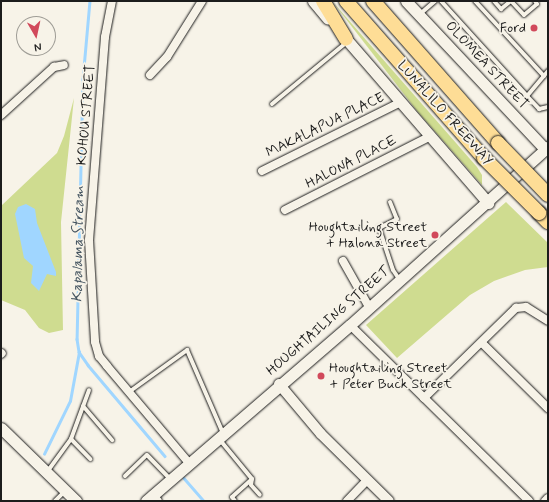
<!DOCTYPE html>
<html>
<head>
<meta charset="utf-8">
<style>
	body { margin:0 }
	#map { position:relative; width:549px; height:502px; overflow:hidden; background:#f7f3e8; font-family:Mynerve,sans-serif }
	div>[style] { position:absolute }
	.green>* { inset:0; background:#cfdc90 }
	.water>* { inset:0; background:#a0d6ff }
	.stream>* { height:2.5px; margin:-1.25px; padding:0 1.25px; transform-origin:1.25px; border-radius:1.25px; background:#a0d6ff }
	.roads { filter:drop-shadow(0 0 1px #1c1c1c) drop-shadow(0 0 1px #1c1c1c) }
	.service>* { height:4px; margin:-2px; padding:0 2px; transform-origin:2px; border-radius:2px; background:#f7f3e8 }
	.minor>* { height:8px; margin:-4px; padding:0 4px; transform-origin:4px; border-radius:4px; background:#f7f3e8 }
	.tertiary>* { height:10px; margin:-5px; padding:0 5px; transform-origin:5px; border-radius:5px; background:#f7f3e8 }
	.secondary>* { height:11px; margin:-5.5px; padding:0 5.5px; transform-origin:5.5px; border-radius:5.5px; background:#f7f3e8 }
	.motorway>* { height:14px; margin:-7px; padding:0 7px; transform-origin:7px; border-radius:7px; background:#fedd96 }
	.bridges { filter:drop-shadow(0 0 1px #1c1c1c) drop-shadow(0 0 1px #1c1c1c) }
	.motorway-bridge>* { height:14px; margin:-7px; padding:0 7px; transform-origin:7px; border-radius:7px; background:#fedd96 }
	.dots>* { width:11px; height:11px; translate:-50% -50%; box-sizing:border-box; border:2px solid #f7f3e8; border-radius:50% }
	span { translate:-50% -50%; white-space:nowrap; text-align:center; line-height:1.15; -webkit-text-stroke:3.5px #f7f3e8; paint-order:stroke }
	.poi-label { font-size:14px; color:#1c1c1c }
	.right { translate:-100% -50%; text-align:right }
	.left { translate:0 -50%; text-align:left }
	.street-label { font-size:14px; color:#1c1c1c }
	.water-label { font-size:15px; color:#445460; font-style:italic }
	.frame { position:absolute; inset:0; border:2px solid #1c1c1c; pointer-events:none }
	.north { position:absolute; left:16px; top:16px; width:40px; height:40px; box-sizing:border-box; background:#f7f3e8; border:1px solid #9f9d96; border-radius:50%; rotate:171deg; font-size:11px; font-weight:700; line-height:16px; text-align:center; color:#1c1c1c }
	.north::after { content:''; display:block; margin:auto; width:14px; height:18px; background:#d1495b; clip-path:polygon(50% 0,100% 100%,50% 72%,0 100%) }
</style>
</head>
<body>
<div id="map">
	<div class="green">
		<div style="clip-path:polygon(332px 1px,477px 167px,482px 175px,482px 185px,417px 111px)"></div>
		<div style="clip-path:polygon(74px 98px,61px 222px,63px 330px,49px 333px,39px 328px,25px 310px,1px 300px,1px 206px,57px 153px,64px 136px)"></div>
		<div style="clip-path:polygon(506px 202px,548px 243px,548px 267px,525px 270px,494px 281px,470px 295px,397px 358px,366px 325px)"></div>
	</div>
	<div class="water">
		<div style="clip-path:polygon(26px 204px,35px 209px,37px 223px,56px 272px,56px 276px,47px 274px,39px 291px,31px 283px,33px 266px,24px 258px,15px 214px,18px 207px)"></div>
	</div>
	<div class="stream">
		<div style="left:90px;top:1px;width:78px;rotate:95.1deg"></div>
		<div style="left:83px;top:79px;width:260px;rotate:91.3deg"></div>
		<div style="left:77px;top:339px;width:13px;rotate:81deg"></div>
		<div style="left:79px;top:352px;width:16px;rotate:55deg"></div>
		<div style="left:88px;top:365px;width:119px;rotate:49.8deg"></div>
		<div style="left:44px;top:454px;width:59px;rotate:-63.9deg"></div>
		<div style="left:70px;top:401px;width:50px;rotate:-79.6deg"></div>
		<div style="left:184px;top:478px;width:30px;rotate:49deg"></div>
	</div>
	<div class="roads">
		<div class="service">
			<div style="left:441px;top:1px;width:128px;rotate:47.8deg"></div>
			<div style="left:527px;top:96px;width:33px;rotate:-50deg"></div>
			<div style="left:475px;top:1px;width:102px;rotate:47.4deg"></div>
			<div style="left:494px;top:1px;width:11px;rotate:49deg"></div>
			<div style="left:501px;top:9px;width:13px;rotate:-39deg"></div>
			<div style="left:511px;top:1px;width:19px;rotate:47deg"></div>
			<div style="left:524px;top:15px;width:17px;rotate:-40deg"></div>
			<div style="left:537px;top:4px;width:4px;rotate:-124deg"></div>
			<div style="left:420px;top:14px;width:20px;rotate:-41deg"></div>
			<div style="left:527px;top:96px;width:18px;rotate:47deg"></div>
			<div style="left:539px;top:109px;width:9px;rotate:-13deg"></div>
			<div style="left:272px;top:104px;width:97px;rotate:-39.6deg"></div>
			<div style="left:390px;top:202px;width:18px;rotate:68deg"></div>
			<div style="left:397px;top:219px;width:20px;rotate:153deg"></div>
			<div style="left:379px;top:228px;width:44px;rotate:71.6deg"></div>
			<div style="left:393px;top:270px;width:11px;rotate:56deg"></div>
			<div style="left:129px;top:392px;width:72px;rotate:-35.9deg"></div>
			<div style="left:187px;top:350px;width:90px;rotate:66.6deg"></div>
			<div style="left:83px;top:406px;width:45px;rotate:49.5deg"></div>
			<div style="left:71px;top:439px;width:28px;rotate:46deg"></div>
			<div style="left:220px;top:440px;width:50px;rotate:50.6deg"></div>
			<div style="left:252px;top:479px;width:6px;rotate:99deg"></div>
			<div style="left:251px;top:485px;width:13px;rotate:48deg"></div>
			<div style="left:47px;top:472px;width:41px;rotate:-54deg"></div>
			<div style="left:71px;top:439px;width:52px;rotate:-69.8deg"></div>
			<div style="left:125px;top:476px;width:30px;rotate:-44deg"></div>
			<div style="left:147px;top:455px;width:33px;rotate:46deg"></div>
			<div style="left:55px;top:501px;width:14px;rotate:-45deg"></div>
			<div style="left:235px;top:501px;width:5px;rotate:-127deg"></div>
			<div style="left:232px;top:497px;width:27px;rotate:-42deg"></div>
		</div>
		<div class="minor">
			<div style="left:112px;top:1px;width:37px;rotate:101deg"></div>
			<div style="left:105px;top:37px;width:204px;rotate:94.5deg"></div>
			<div style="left:89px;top:240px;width:102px;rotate:86.6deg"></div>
			<div style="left:95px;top:342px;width:15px;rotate:74deg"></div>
			<div style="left:99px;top:356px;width:13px;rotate:51deg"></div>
			<div style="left:107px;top:366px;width:127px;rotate:49.8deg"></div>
			<div style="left:150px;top:75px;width:25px;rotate:-47deg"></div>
			<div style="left:167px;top:57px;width:66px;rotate:-58deg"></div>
			<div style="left:1px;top:115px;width:72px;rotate:-42.2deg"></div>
			<div style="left:54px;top:67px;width:10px;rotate:-11deg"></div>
			<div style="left:262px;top:171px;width:153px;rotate:-26.4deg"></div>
			<div style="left:285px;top:210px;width:161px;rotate:-26.9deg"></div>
			<div style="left:343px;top:261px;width:53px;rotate:60.5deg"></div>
			<div style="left:350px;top:325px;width:251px;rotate:44.5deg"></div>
			<div style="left:482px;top:343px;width:93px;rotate:44.6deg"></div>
			<div style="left:1px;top:354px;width:1px;rotate:-45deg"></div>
			<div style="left:424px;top:398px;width:129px;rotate:-44.4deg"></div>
			<div style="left:516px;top:308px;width:10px;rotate:-6deg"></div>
			<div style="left:526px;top:307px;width:26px;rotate:32deg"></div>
			<div style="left:152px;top:495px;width:8px;rotate:45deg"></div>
			<div style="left:347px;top:501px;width:29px;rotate:-46deg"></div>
			<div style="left:545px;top:501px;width:4px;rotate:-45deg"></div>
		</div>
		<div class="tertiary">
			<div style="left:279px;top:384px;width:65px;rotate:50deg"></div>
			<div style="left:321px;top:434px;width:95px;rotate:44.6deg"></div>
		</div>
		<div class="secondary">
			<div style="left:313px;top:1px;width:23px;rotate:50deg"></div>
			<div style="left:406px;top:1px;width:204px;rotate:46.8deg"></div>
			<div style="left:341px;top:33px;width:225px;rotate:49.1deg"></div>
			<div style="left:1px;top:428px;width:105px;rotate:44.2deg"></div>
			<div style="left:146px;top:501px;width:269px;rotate:-40.8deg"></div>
			<div style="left:350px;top:325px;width:266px;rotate:-42deg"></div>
		</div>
		<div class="motorway">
			<div style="left:323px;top:1px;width:44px;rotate:58.8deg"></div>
			<div style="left:346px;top:1px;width:209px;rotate:48.7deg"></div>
			<div style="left:373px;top:1px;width:189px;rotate:48.6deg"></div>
			<div style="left:539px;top:213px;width:13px;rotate:45deg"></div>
		</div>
	</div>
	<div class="bridges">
		<div class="motorway-bridge">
			<div style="left:498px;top:143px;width:72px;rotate:46.1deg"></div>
			<div style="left:484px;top:158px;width:78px;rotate:45deg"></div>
		</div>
	</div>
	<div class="dots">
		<div style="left:534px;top:28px;background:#d1495b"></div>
		<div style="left:435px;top:235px;background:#d1495b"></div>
		<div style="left:321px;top:376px;background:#d1495b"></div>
	</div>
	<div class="poi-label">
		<span class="right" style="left:526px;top:28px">Ford</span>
		<span class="right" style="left:427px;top:235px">Houghtailing Street<br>+ Halona Street</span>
		<span class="left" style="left:329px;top:376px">Houghtailing Street<br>+ Peter Buck Street</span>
	</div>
	<div class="street-label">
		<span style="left:487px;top:65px;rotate:47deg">OLOMEA STREET</span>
		<span style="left:445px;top:113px;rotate:48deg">LUNALILO FREEWAY</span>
		<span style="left:86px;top:115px;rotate:-85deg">KOHOU STREET</span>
		<span style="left:325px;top:125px;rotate:-26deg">MAKALAPUA PLACE</span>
		<span style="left:351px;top:162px;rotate:-27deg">HALONA PLACE</span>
		<span style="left:328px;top:321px;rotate:-41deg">HOUGHTAILING STREET</span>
	</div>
	<div class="water-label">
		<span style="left:79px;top:244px;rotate:-89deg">Kapalama Stream</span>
	</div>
	<div class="frame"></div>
	<div class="north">N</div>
</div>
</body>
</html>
